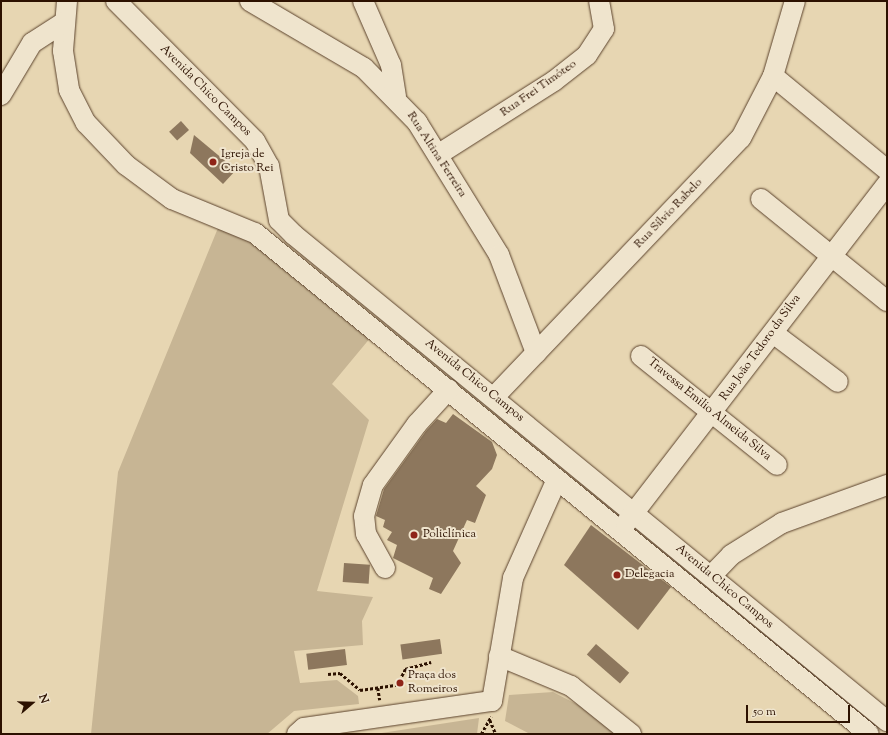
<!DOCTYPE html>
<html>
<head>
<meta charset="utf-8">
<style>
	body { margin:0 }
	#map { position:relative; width:888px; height:735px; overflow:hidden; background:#e7d6b2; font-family:"Sorts Mill Goudy",serif }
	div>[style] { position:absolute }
	.green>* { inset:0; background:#c7b594 }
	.building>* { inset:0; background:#8d775d; transform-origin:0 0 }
	.path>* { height:2.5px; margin-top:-1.25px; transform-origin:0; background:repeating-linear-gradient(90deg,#2c1100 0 3px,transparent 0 5px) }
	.roads { filter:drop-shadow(0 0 1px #5b422c) drop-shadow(0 0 1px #5b422c) }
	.minor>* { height:20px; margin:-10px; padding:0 10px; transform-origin:10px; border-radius:10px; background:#efe4cd }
	.dots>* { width:11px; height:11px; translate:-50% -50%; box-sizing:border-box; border:2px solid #efe4cd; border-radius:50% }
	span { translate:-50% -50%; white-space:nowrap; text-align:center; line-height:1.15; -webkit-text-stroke:4px #efe4cd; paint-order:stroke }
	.street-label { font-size:12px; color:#2c1100 }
	.poi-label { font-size:12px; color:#2c1100 }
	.left { translate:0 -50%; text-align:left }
	.frame { position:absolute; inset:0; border:2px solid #2c1100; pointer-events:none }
	.north { position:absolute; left:12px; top:683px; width:40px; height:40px; -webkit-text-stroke:3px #efe4cd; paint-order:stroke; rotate:70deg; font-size:11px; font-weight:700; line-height:16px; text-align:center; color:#2c1100 }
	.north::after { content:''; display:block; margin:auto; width:14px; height:18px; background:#2c1100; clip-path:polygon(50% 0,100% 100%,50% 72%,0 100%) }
	.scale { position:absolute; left:746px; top:705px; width:104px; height:18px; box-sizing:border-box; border:2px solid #2c1100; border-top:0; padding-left:5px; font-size:12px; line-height:14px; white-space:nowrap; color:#2c1100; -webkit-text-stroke:3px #efe4cd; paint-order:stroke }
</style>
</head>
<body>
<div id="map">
	<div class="green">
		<div style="clip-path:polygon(218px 228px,245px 234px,371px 337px,332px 384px,369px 420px,317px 591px,373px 597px,362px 621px,363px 645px,294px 651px,300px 683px,337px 680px,358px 696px,359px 704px,294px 711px,267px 734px,91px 734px,118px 472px)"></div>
		<div style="clip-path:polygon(553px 692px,582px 707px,615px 734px,530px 734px,505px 721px,509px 695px)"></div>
		<div style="clip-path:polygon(479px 718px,477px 734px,375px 734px)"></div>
	</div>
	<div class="building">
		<div style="left:181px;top:121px;width:12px;height:16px;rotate:48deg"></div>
		<div style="clip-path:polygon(194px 135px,236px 170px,223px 184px,190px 153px)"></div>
		<div style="clip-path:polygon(453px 414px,492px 442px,497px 455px,492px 469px,476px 486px,486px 495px,475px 523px,467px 520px,453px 551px,461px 563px,441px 594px,429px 589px,433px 578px,393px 558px,397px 545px,387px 540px,392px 532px,383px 527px,385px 520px,376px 516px,384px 489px,426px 431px,437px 419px,446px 423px)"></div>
		<div style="clip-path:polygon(591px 525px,671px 587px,638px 630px,564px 565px)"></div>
		<div style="left:344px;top:563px;width:26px;height:19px;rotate:4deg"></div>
		<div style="left:440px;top:639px;width:15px;height:40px;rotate:82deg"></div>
		<div style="left:596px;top:644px;width:44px;height:14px;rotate:41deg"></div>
		<div style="left:345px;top:649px;width:16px;height:39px;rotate:83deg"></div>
	</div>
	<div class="path">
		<div style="left:328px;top:674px;width:12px;rotate:-5deg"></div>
		<div style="left:340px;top:673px;width:26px;rotate:40deg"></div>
		<div style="left:360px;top:690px;width:37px;rotate:-8deg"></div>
		<div style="left:397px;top:685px;width:18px;rotate:-63deg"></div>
		<div style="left:405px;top:669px;width:27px;rotate:-15deg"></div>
		<div style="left:378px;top:688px;width:12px;rotate:81deg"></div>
		<div style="left:490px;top:720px;width:15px;rotate:67deg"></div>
		<div style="left:481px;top:734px;width:20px;rotate:-60deg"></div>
	</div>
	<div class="roads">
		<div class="minor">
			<div style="left:67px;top:1px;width:50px;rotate:94.6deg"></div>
			<div style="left:63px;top:51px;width:39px;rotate:81deg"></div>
			<div style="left:69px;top:90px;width:37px;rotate:63deg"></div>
			<div style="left:86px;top:123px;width:58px;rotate:46.4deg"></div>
			<div style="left:126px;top:165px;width:57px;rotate:36.5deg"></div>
			<div style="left:172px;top:199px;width:90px;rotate:22.3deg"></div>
			<div style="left:255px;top:233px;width:792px;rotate:39.21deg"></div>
			<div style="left:116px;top:1px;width:197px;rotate:45.2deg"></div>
			<div style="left:255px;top:141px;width:29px;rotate:61deg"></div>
			<div style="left:269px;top:166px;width:55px;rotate:79.5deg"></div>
			<div style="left:279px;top:220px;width:21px;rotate:45deg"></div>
			<div style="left:294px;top:235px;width:767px;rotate:39.34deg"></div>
			<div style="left:250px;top:1px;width:132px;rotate:30.4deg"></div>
			<div style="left:364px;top:68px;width:76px;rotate:45.5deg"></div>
			<div style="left:417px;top:122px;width:156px;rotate:58.3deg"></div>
			<div style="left:499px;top:255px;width:105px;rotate:69.3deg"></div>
			<div style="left:363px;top:1px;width:70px;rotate:66.4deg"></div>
			<div style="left:391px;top:65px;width:32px;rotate:81deg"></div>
			<div style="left:773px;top:76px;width:148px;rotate:39.5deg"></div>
			<div style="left:1px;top:95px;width:61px;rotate:-59.2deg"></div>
			<div style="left:32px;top:43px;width:38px;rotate:-33deg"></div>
			<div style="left:439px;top:154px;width:136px;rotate:-32.4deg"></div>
			<div style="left:554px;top:81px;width:42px;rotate:-38.2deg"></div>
			<div style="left:587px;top:55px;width:31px;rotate:-57deg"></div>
			<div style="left:604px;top:29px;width:28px;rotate:-100deg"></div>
			<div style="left:761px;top:199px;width:162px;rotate:39deg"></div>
			<div style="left:773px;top:333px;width:81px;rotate:37deg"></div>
			<div style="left:641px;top:356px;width:174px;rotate:38.7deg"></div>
			<div style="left:494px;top:397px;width:358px;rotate:-46.4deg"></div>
			<div style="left:741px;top:138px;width:70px;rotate:-62.7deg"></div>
			<div style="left:773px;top:76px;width:78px;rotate:-73.7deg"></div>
			<div style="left:626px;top:523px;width:428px;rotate:-52.4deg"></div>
			<div style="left:385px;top:568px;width:39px;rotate:-119deg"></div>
			<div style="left:366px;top:534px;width:18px;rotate:-96deg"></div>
			<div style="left:364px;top:516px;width:32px;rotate:-74deg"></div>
			<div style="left:373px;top:485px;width:75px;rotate:-54.2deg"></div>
			<div style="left:417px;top:424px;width:47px;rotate:-47.6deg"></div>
			<div style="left:711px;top:576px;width:29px;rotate:-46deg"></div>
			<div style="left:731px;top:555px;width:60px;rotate:-32.1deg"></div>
			<div style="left:782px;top:523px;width:112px;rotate:-19.9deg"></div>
			<div style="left:499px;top:656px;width:78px;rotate:22.6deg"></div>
			<div style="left:571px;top:686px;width:77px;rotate:38.7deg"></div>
			<div style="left:297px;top:734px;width:9px;rotate:-41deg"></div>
			<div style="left:304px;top:728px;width:190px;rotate:-8.2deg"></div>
			<div style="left:492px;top:701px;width:125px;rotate:-80.3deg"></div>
			<div style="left:513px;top:578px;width:108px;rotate:-66deg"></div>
		</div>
	</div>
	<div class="dots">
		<div style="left:213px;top:162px;background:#8f2418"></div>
		<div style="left:414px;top:535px;background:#8f2418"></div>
		<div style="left:617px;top:575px;background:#8f2418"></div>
		<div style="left:400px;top:683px;background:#8f2418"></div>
	</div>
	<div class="street-label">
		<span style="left:539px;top:89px;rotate:-35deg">Rua Frei Timóteo</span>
		<span style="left:205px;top:91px;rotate:45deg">Avenida Chico Campos</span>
		<span style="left:436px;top:155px;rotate:57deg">Rua Altina Ferreira</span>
		<span style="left:669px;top:214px;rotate:-46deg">Rua Sílvio Rabelo</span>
		<span style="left:761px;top:348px;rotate:-54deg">Rua João Tedoro da Silva</span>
		<span style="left:474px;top:381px;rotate:39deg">Avenida Chico Campos</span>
		<span style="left:709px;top:410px;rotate:39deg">Travessa Emilio Almeida Silva</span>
		<span style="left:724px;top:587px;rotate:40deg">Avenida Chico Campos</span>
	</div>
	<div class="poi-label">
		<span class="left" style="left:221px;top:162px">Igreja de<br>Cristo Rei</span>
		<span class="left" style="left:423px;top:535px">Policlínica</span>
		<span class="left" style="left:625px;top:575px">Delegacia</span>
		<span class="left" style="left:408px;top:683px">Praça dos<br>Romeiros</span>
	</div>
	<div class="frame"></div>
	<div class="north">N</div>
	<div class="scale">50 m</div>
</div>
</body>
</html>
